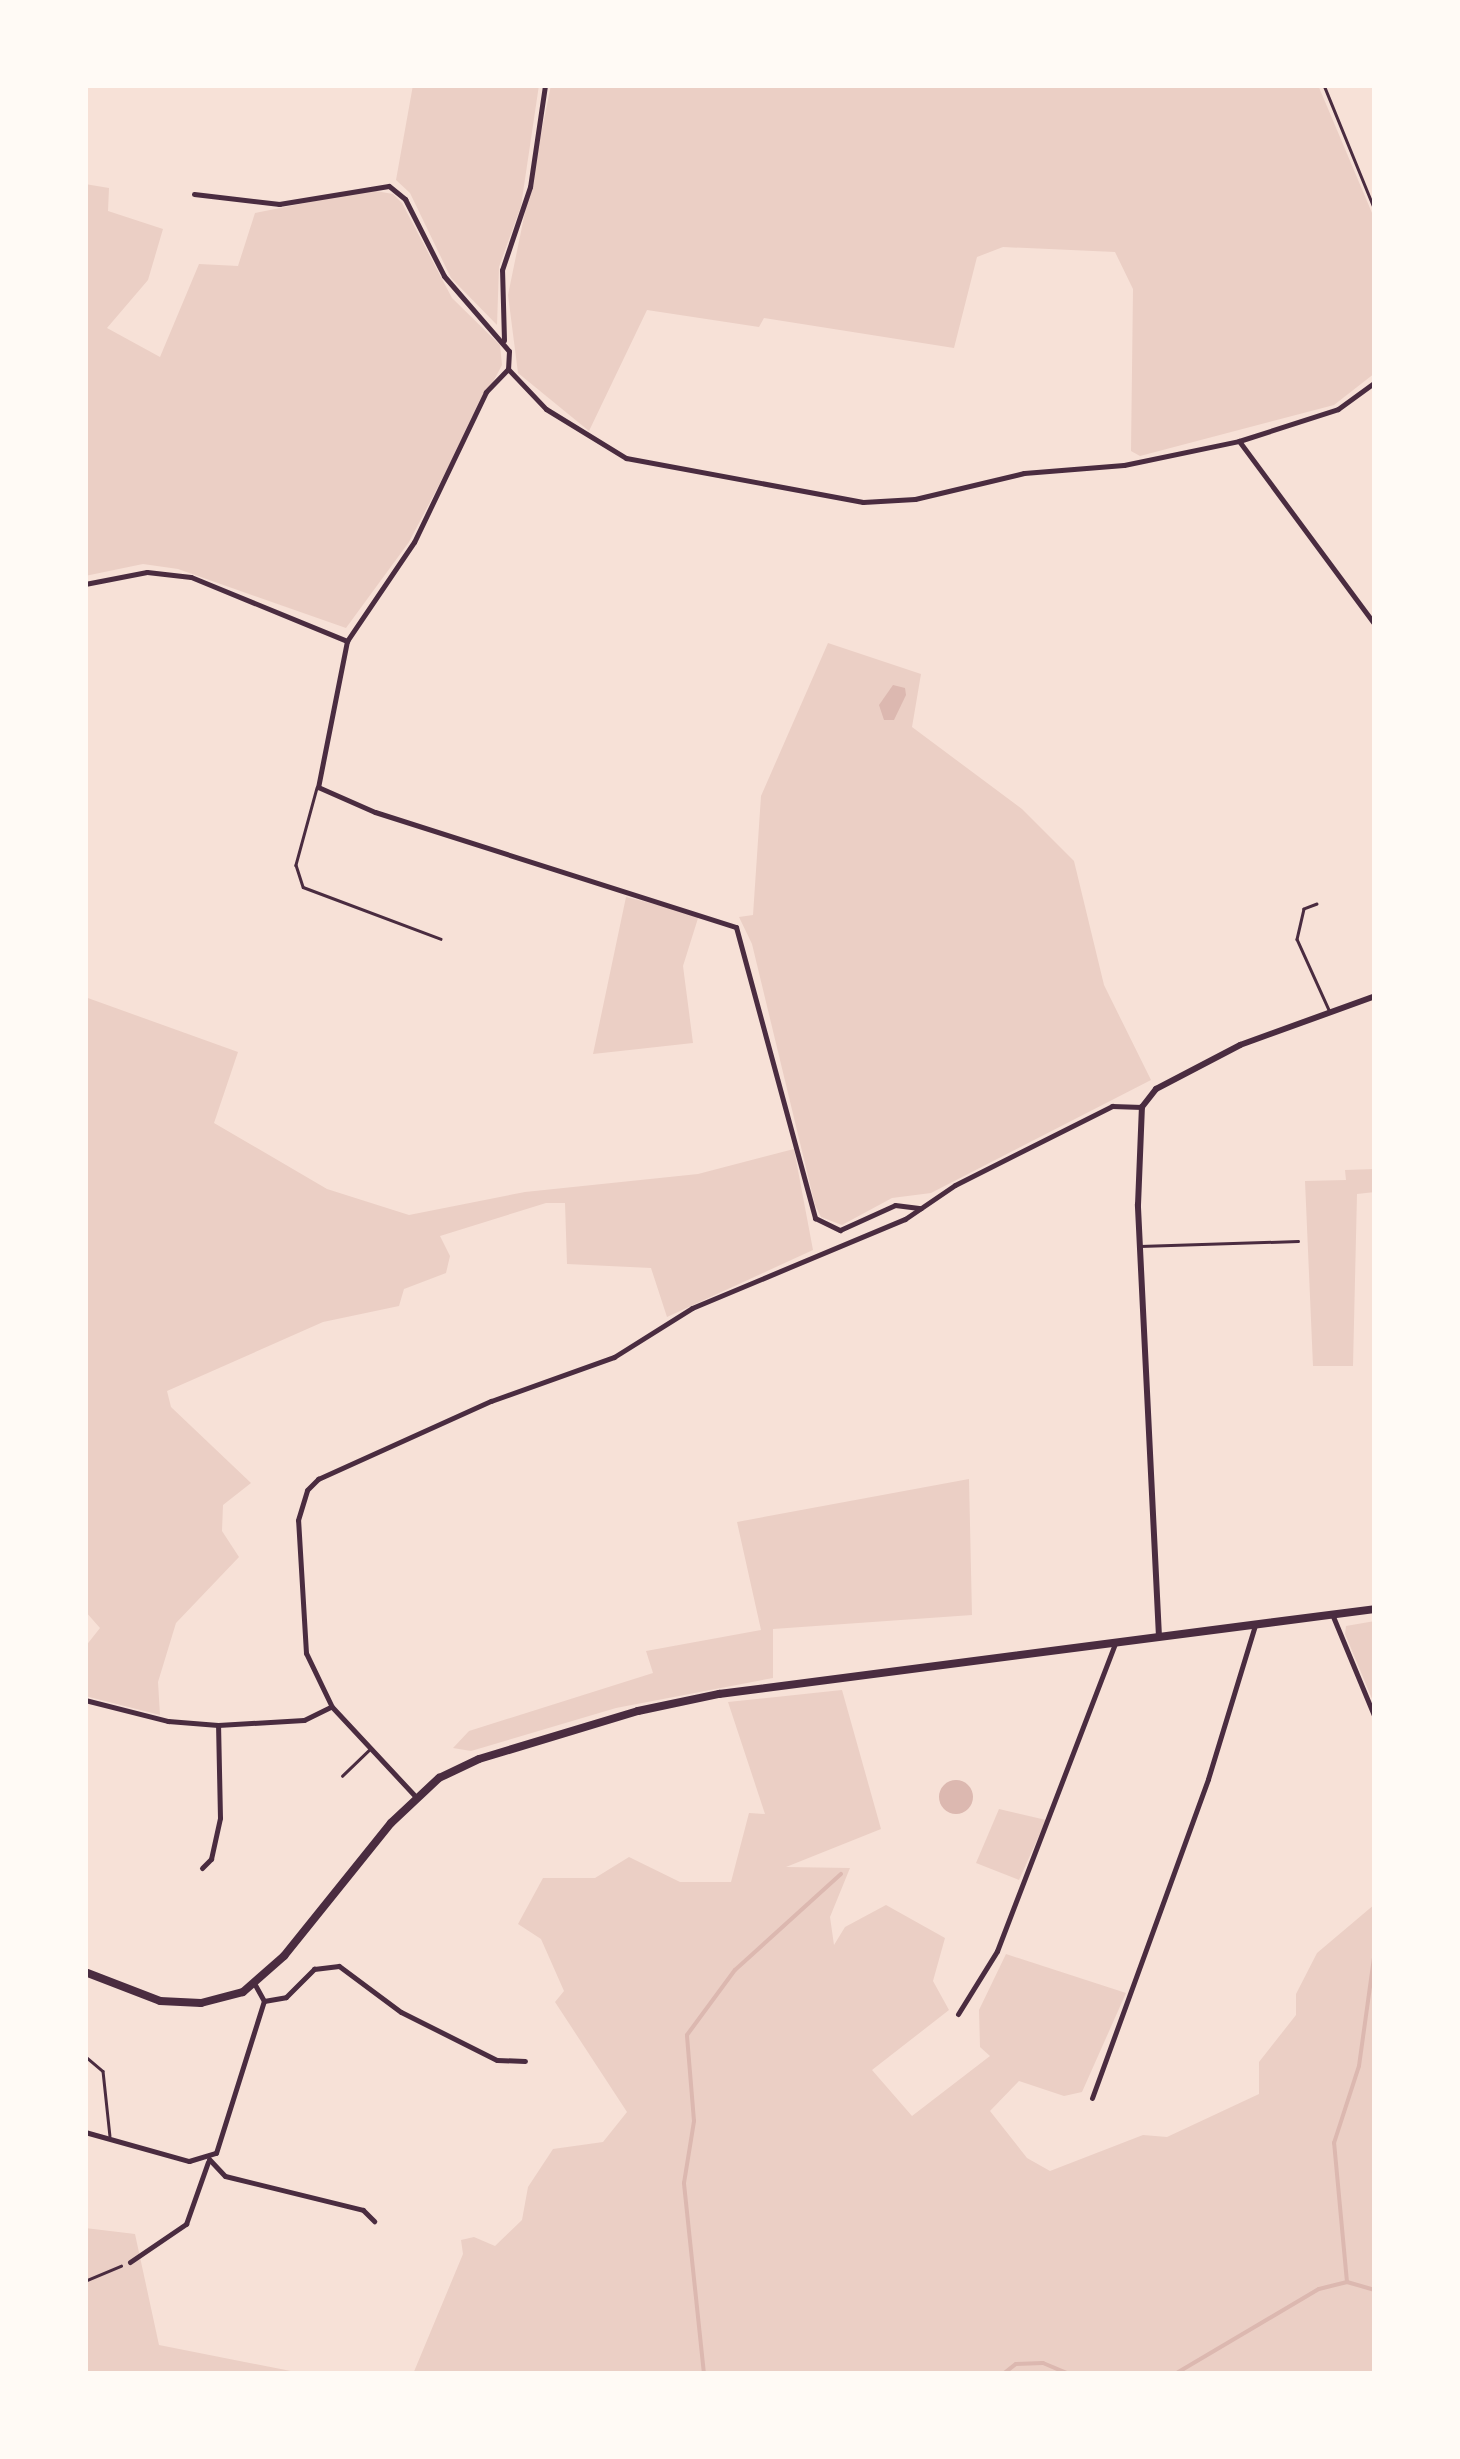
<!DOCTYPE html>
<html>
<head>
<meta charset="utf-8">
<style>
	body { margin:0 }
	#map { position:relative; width:1460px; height:2459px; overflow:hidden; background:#f7e1d7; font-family:Literata,serif }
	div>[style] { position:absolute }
	.green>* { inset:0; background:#ebcfc5 }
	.water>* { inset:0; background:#dcb8b0 }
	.round { border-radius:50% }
	.stream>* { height:4px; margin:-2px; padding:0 2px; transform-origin:2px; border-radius:2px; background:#dcb8b0 }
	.path>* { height:2.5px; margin:-1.25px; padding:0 1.25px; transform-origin:1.25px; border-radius:1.25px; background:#4a2c40 }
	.service>* { height:2.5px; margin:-1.25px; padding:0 1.25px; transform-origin:1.25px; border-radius:1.25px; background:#4a2c40 }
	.minor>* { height:5px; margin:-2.5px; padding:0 2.5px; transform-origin:2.5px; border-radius:2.5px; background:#4a2c40 }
	.tertiary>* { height:6px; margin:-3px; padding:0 3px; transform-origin:3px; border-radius:3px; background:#4a2c40 }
	.primary>* { height:8px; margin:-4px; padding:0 4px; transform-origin:4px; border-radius:4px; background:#4a2c40 }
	span { translate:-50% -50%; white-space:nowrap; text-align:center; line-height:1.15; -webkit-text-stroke:8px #fffaf5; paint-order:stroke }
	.frame { position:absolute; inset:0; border:88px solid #fffaf5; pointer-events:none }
</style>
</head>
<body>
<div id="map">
	<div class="green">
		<div style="clip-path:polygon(413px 85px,539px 85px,521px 206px,499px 267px,497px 325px,451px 278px,410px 193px,396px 180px)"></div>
		<div style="clip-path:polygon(551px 85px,1318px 85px,1375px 220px,1375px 373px,1334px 405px,1140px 456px,1131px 451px,1133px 289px,1115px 252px,1003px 247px,977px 257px,954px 348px,764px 318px,759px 327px,647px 310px,589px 431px,518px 373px,508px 295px)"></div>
		<div style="clip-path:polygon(85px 184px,109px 188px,108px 211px,163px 229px,148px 280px,107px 328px,160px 357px,199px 264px,238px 266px,255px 213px,370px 190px,393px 194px,402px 203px,452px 298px,500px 345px,502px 365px,409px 542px,346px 628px,178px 569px,143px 564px,85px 576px)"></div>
		<div style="clip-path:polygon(828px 643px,921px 674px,912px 727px,1022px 809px,1074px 861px,1104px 985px,1151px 1080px,931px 1193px,892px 1198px,842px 1225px,821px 1217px,815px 1205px,752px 944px,739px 917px,753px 915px,761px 796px)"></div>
		<div style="clip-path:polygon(626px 897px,699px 915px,683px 966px,693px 1043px,593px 1054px)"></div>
		<div style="clip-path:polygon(85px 997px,238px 1052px,214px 1123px,327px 1189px,409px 1215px,525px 1192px,698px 1174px,794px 1149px,813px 1250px,667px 1317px,651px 1268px,567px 1264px,565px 1203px,546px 1203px,440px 1236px,450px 1256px,446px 1273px,404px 1289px,399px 1306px,323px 1322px,167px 1391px,171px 1407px,251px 1483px,223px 1505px,222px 1531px,239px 1557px,176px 1623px,158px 1682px,160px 1715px,85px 1696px,85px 1647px,100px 1628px,85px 1611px)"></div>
		<div style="clip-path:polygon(1375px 1169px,1375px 1192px,1357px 1194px,1353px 1366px,1313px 1366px,1305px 1181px,1346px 1180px,1345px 1170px)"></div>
		<div style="clip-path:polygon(969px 1479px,972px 1615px,773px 1629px,773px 1678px,616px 1708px,471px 1751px,453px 1748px,469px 1731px,653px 1673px,646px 1651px,761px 1630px,737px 1522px)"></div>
		<div style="clip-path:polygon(1375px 1621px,1375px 1706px,1345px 1634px,1346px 1626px)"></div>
		<div style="clip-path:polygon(842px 1690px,881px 1829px,786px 1867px,850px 1868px,830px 1917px,834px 1945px,845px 1927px,886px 1905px,945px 1938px,933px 1981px,949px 2010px,872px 2070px,912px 2116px,990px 2056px,980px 2047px,979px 2010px,1006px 1954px,1126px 1993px,1082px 2092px,1064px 2096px,1019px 2081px,990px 2111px,1027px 2158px,1050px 2171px,1143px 2135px,1167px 2137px,1259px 2094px,1259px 2062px,1296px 2015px,1296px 1994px,1317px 1953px,1375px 1904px,1375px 2374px,413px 2374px,463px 2254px,461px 2240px,474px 2237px,495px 2246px,522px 2220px,528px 2187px,553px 2149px,603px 2142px,627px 2112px,555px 2002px,564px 1991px,541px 1939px,518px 1924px,543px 1878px,595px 1878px,629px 1857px,680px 1882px,731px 1882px,749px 1813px,765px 1814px,728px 1702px)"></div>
		<div style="clip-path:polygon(999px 1809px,1046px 1820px,1019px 1880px,976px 1863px)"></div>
		<div style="clip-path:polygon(85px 2228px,135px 2234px,159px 2345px,306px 2374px,85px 2374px)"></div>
	</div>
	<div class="water">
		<div style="clip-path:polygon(893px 685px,905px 688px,906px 695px,894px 720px,884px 720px,879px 705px)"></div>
		<div class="round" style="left:939px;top:1780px;width:34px;height:34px"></div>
	</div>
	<div class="stream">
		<div style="left:1347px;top:2282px;width:140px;rotate:-95.3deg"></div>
		<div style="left:1334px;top:2143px;width:81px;rotate:-72deg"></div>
		<div style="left:1359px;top:2066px;width:117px;rotate:-82.1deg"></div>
		<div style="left:704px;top:2374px;width:192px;rotate:-96deg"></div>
		<div style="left:684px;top:2183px;width:63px;rotate:-80.8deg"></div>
		<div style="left:694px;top:2121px;width:86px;rotate:-94.7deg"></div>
		<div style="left:687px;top:2035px;width:81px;rotate:-53.6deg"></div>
		<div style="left:735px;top:1970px;width:143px;rotate:-42.2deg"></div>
		<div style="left:1003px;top:2374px;width:16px;rotate:-38deg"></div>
		<div style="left:1016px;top:2364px;width:27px;rotate:-2deg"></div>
		<div style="left:1043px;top:2363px;width:28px;rotate:23deg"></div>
		<div style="left:1175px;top:2374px;width:167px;rotate:-30.6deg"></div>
		<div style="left:1319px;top:2289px;width:29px;rotate:-14deg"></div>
		<div style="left:1347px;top:2282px;width:29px;rotate:16deg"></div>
	</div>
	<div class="path">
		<div style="left:1324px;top:85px;width:135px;rotate:67.8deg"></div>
		<div style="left:85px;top:2281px;width:39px;rotate:-23deg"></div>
	</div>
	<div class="service">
		<div style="left:317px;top:788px;width:80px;rotate:105.3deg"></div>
		<div style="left:296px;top:865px;width:23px;rotate:72deg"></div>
		<div style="left:303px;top:887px;width:147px;rotate:20.6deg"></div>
		<div style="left:1317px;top:904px;width:14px;rotate:159deg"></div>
		<div style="left:1304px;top:909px;width:31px;rotate:103deg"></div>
		<div style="left:1297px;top:939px;width:80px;rotate:65.7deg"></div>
		<div style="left:1140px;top:1246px;width:158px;rotate:-1.8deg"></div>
		<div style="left:342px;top:1776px;width:37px;rotate:-44deg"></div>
		<div style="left:85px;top:2056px;width:23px;rotate:40deg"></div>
		<div style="left:103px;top:2071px;width:65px;rotate:83.9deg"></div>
	</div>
	<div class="minor">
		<div style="left:194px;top:194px;width:86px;rotate:6.7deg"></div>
		<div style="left:279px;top:204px;width:111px;rotate:-9.3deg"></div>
		<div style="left:389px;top:186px;width:21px;rotate:39deg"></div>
		<div style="left:405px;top:199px;width:86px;rotate:63.1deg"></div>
		<div style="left:444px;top:276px;width:99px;rotate:49.1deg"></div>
		<div style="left:509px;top:351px;width:18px;rotate:93deg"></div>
		<div style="left:508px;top:369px;width:32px;rotate:134deg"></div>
		<div style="left:486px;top:392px;width:166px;rotate:115.6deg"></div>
		<div style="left:414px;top:542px;width:120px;rotate:124.1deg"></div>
		<div style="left:347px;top:641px;width:149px;rotate:101.2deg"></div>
		<div style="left:318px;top:787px;width:62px;rotate:23.7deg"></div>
		<div style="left:375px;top:812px;width:379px;rotate:17.7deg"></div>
		<div style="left:736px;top:927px;width:302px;rotate:74.8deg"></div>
		<div style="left:815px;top:1218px;width:28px;rotate:26deg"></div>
		<div style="left:840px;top:1230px;width:60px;rotate:-24.4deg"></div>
		<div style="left:895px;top:1205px;width:26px;rotate:7deg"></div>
		<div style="left:504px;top:340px;width:70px;rotate:-91.6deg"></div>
		<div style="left:502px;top:270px;width:88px;rotate:-71.4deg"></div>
		<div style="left:530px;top:187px;width:103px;rotate:-81.6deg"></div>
		<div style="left:508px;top:369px;width:55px;rotate:46.5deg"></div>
		<div style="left:546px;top:409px;width:94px;rotate:31.5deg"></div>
		<div style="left:626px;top:458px;width:241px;rotate:10.5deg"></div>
		<div style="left:863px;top:502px;width:52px;rotate:-3.3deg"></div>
		<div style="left:915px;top:499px;width:112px;rotate:-13.4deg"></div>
		<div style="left:1024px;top:473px;width:100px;rotate:-4.6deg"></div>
		<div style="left:1124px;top:465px;width:117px;rotate:-11.8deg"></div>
		<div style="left:1239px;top:441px;width:104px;rotate:-17.9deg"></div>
		<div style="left:1338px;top:409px;width:46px;rotate:-36.1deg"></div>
		<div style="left:1239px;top:441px;width:229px;rotate:53.5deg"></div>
		<div style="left:85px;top:584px;width:63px;rotate:-11deg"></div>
		<div style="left:147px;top:572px;width:44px;rotate:6.5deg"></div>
		<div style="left:191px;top:577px;width:169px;rotate:22.3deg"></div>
		<div style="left:1332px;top:1614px;width:113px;rotate:67.5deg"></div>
		<div style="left:85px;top:1700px;width:86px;rotate:14.2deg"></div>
		<div style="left:168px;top:1721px;width:50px;rotate:4.6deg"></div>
		<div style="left:218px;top:1725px;width:86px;rotate:-3.3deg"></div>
		<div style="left:304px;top:1720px;width:30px;rotate:-26deg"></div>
		<div style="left:416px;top:1797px;width:123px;rotate:-133deg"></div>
		<div style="left:332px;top:1707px;width:60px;rotate:-115.7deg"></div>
		<div style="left:306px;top:1653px;width:133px;rotate:-93.4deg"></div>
		<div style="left:298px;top:1520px;width:31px;rotate:-73deg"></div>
		<div style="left:307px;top:1490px;width:16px;rotate:-45deg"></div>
		<div style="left:318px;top:1479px;width:190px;rotate:-24.3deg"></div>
		<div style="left:491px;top:1401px;width:131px;rotate:-19.7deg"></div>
		<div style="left:614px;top:1357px;width:92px;rotate:-32.1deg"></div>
		<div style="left:692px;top:1308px;width:231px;rotate:-22.7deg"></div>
		<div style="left:905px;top:1219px;width:60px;rotate:-34.2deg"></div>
		<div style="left:955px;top:1185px;width:176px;rotate:-26.7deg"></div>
		<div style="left:1112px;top:1106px;width:30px;rotate:2deg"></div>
		<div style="left:202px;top:1868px;width:13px;rotate:-45deg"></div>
		<div style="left:211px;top:1859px;width:42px;rotate:-77.6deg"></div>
		<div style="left:220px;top:1818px;width:92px;rotate:-91.2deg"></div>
		<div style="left:264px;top:2001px;width:22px;rotate:-10deg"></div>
		<div style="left:286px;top:1997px;width:40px;rotate:-45deg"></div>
		<div style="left:314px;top:1969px;width:25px;rotate:-7deg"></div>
		<div style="left:339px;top:1966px;width:77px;rotate:36.6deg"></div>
		<div style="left:401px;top:2012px;width:107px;rotate:26.6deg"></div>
		<div style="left:497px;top:2060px;width:28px;rotate:2deg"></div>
		<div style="left:958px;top:2014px;width:74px;rotate:-58.2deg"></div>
		<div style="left:997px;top:1951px;width:330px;rotate:-69deg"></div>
		<div style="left:1092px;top:2098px;width:339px;rotate:-70deg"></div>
		<div style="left:1208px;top:1779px;width:161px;rotate:-73deg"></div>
		<div style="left:85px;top:2132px;width:108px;rotate:15.6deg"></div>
		<div style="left:189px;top:2161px;width:28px;rotate:-17deg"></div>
		<div style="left:216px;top:2153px;width:159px;rotate:-72.5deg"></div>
		<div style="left:264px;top:2001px;width:18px;rotate:-119deg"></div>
		<div style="left:209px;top:2159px;width:23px;rotate:47deg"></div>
		<div style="left:225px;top:2176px;width:142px;rotate:13.8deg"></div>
		<div style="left:363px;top:2210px;width:16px;rotate:45deg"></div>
		<div style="left:130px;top:2262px;width:68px;rotate:-34.2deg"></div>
		<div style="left:186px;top:2224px;width:66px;rotate:-70.5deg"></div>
	</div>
	<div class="tertiary">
		<div style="left:1159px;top:1637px;width:433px;rotate:-92.8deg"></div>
		<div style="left:1138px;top:1205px;width:98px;rotate:-87.7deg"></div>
		<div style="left:1142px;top:1107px;width:23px;rotate:-52deg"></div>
		<div style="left:1156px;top:1089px;width:95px;rotate:-27.6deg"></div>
		<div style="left:1240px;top:1045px;width:144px;rotate:-19.9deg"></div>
	</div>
	<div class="primary">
		<div style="left:85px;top:1972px;width:80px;rotate:21.1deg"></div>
		<div style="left:160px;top:2001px;width:41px;rotate:2.8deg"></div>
		<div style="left:201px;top:2003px;width:43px;rotate:-14.7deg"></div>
		<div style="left:243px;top:1992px;width:55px;rotate:-41.3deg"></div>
		<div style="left:284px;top:1956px;width:171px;rotate:-51.2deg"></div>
		<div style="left:391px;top:1823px;width:66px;rotate:-43.2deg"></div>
		<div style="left:439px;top:1778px;width:44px;rotate:-25.4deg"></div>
		<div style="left:479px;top:1759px;width:166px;rotate:-16.8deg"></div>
		<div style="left:638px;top:1711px;width:83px;rotate:-11.9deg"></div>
		<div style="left:719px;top:1694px;width:661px;rotate:-7.38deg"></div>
	</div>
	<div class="frame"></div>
</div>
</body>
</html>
